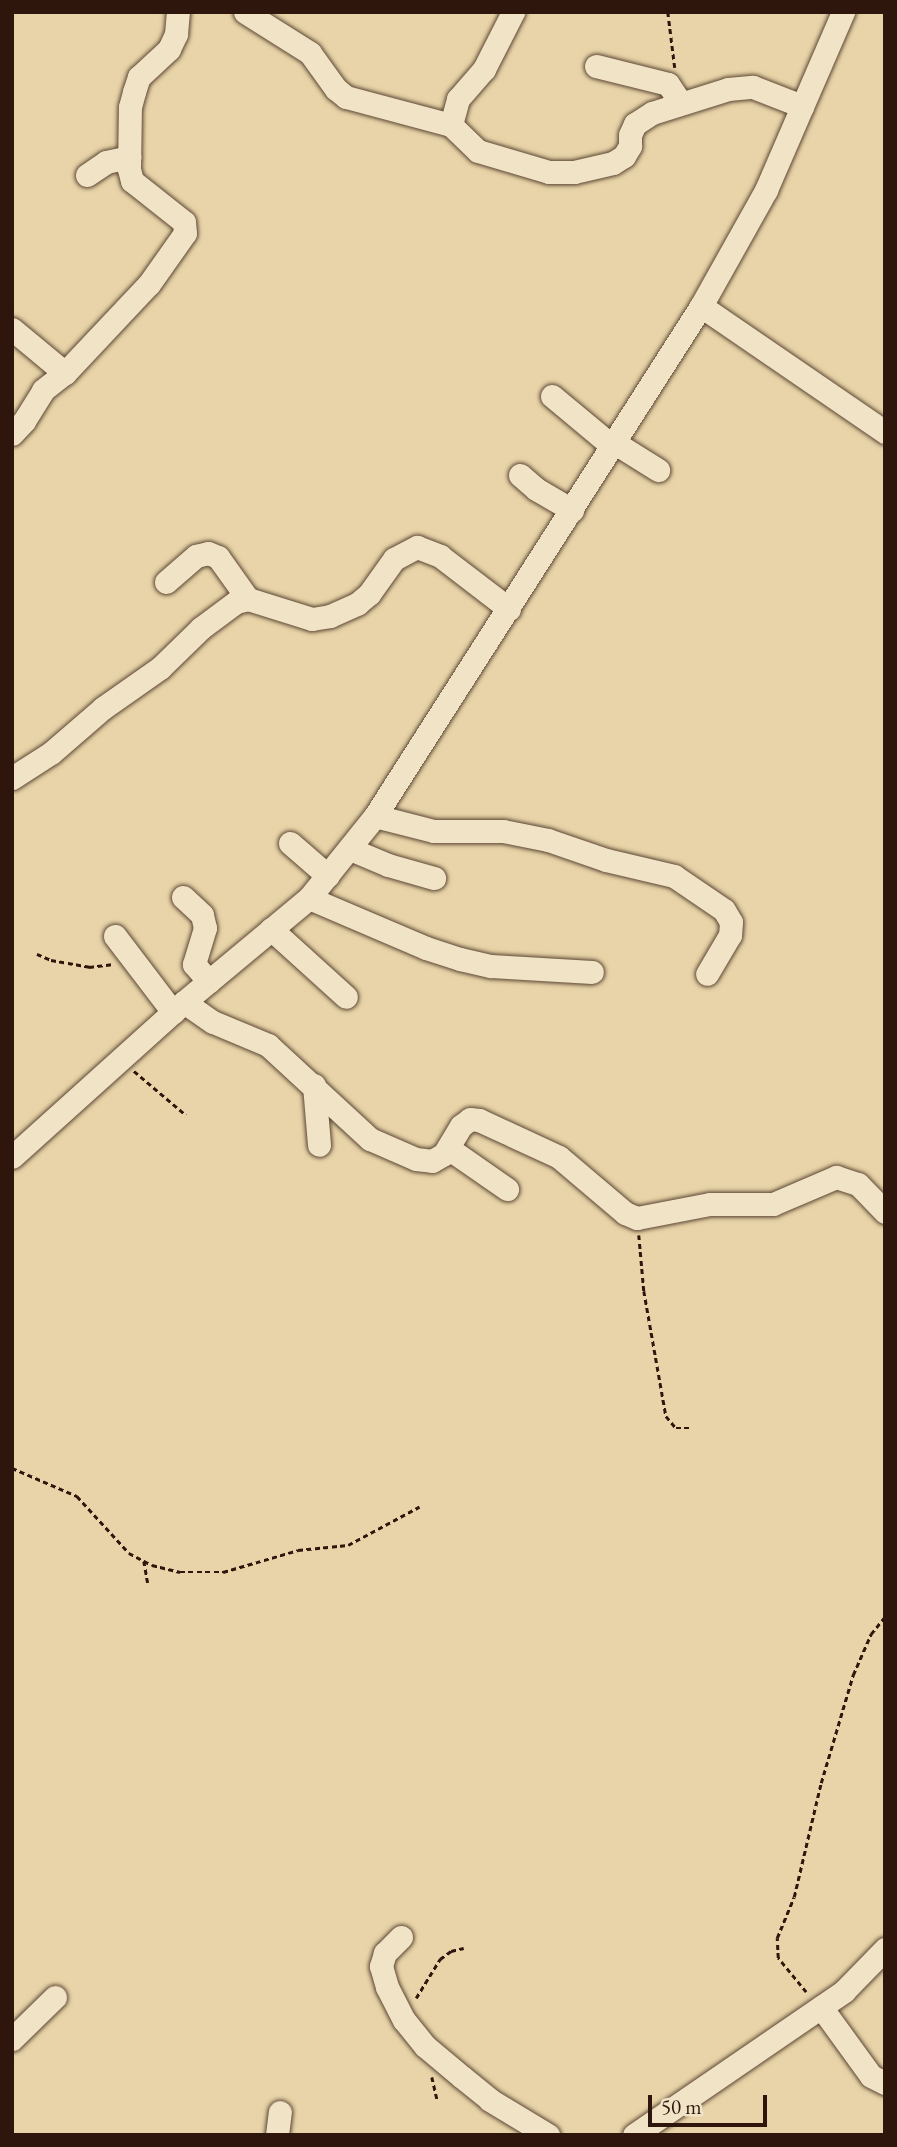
<!DOCTYPE html>
<html>
<head>
<meta charset="utf-8">
<style>
	body { margin:0 }
	#map { position:relative; width:897px; height:2147px; overflow:hidden; background:#e8d4a8; font-family:"EB Garamond",serif }
	div>[style] { position:absolute }
	.path>* { height:2.5px; margin-top:-1.25px; transform-origin:0; background:repeating-linear-gradient(90deg,#2e160d 0 5px,transparent 0 8.5px) }
	.roads { filter:drop-shadow(0 0 2px #5c4634) drop-shadow(0 0 2px #5c4634) }
	.minor>* { height:23px; margin:-11.5px; padding:0 11.5px; transform-origin:11.5px; border-radius:11.5px; background:#f0e3c6 }
	span { translate:-50% -50%; white-space:nowrap; text-align:center; line-height:1.15; -webkit-text-stroke:5px #f0e3c6; paint-order:stroke }
	.frame { position:absolute; inset:0; border:14px solid #2e160d; pointer-events:none }
	.scale { position:absolute; left:648px; top:2095px; width:119px; height:32px; box-sizing:border-box; border:4px solid #2e160d; border-top:0; padding-left:9px; font-size:21px; line-height:24px; white-space:nowrap; color:#2e160d; -webkit-text-stroke:5px #f0e3c6; paint-order:stroke }
</style>
</head>
<body>
<div id="map">
	<div class="path">
		<div style="left:668px;top:12px;width:56px;rotate:82.9deg"></div>
		<div style="left:37px;top:954px;width:15px;rotate:23deg"></div>
		<div style="left:51px;top:960px;width:39px;rotate:10deg"></div>
		<div style="left:89px;top:967px;width:23px;rotate:-7deg"></div>
		<div style="left:134px;top:1071px;width:68px;rotate:40.2deg"></div>
		<div style="left:639px;top:1235px;width:56px;rotate:84.9deg"></div>
		<div style="left:644px;top:1291px;width:127px;rotate:80deg"></div>
		<div style="left:666px;top:1416px;width:16px;rotate:50deg"></div>
		<div style="left:676px;top:1428px;width:16px"></div>
		<div style="left:12px;top:1468px;width:71px;rotate:23.3deg"></div>
		<div style="left:77px;top:1496px;width:77px;rotate:47.6deg"></div>
		<div style="left:129px;top:1553px;width:26px;rotate:28deg"></div>
		<div style="left:152px;top:1565px;width:29px;rotate:14deg"></div>
		<div style="left:180px;top:1572px;width:43px"></div>
		<div style="left:223px;top:1572px;width:78px;rotate:-16.3deg"></div>
		<div style="left:298px;top:1550px;width:50px;rotate:-5.7deg"></div>
		<div style="left:348px;top:1545px;width:81px;rotate:-28.2deg"></div>
		<div style="left:144px;top:1561px;width:22px;rotate:80deg"></div>
		<div style="left:806px;top:1992px;width:44px;rotate:-129.5deg"></div>
		<div style="left:778px;top:1958px;width:20px;rotate:-93deg"></div>
		<div style="left:777px;top:1938px;width:44px;rotate:-67.5deg"></div>
		<div style="left:794px;top:1897px;width:117px;rotate:-76.7deg"></div>
		<div style="left:821px;top:1783px;width:113px;rotate:-73.5deg"></div>
		<div style="left:853px;top:1675px;width:45px;rotate:-66.3deg"></div>
		<div style="left:871px;top:1634px;width:22px;rotate:-51deg"></div>
		<div style="left:416px;top:1998px;width:46px;rotate:-58.4deg"></div>
		<div style="left:440px;top:1959px;width:14px;rotate:-36deg"></div>
		<div style="left:451px;top:1951px;width:13px;rotate:-13deg"></div>
		<div style="left:432px;top:2077px;width:23px;rotate:77deg"></div>
	</div>
	<div class="roads">
		<div class="minor">
			<div style="left:245px;top:12px;width:77px;rotate:32.2deg"></div>
			<div style="left:310px;top:53px;width:44px;rotate:54.2deg"></div>
			<div style="left:336px;top:89px;width:13px;rotate:39deg"></div>
			<div style="left:346px;top:97px;width:109px;rotate:14.9deg"></div>
			<div style="left:451px;top:125px;width:37px;rotate:44deg"></div>
			<div style="left:478px;top:151px;width:74px;rotate:16.5deg"></div>
			<div style="left:549px;top:172px;width:25px"></div>
			<div style="left:574px;top:172px;width:40px;rotate:-13deg"></div>
			<div style="left:613px;top:163px;width:13px;rotate:-32deg"></div>
			<div style="left:624px;top:156px;width:12px;rotate:-59deg"></div>
			<div style="left:630px;top:146px;width:11px;rotate:-90deg"></div>
			<div style="left:630px;top:135px;width:12px;rotate:-66deg"></div>
			<div style="left:635px;top:124px;width:20px;rotate:-33deg"></div>
			<div style="left:652px;top:113px;width:80px;rotate:-17.5deg"></div>
			<div style="left:728px;top:89px;width:25px;rotate:-5deg"></div>
			<div style="left:753px;top:87px;width:53px;rotate:21.2deg"></div>
			<div style="left:596px;top:66px;width:74px;rotate:14deg"></div>
			<div style="left:668px;top:84px;width:23px;rotate:56deg"></div>
			<div style="left:451px;top:125px;width:27px;rotate:-75deg"></div>
			<div style="left:458px;top:99px;width:40px;rotate:-49deg"></div>
			<div style="left:484px;top:69px;width:64px;rotate:-63deg"></div>
			<div style="left:87px;top:175px;width:23px;rotate:-34deg"></div>
			<div style="left:106px;top:162px;width:24px;rotate:-12deg"></div>
			<div style="left:701px;top:306px;width:223px;rotate:34.4deg"></div>
			<div style="left:12px;top:329px;width:69px;rotate:39.7deg"></div>
			<div style="left:552px;top:396px;width:78px;rotate:39.8deg"></div>
			<div style="left:12px;top:434px;width:18px;rotate:-47deg"></div>
			<div style="left:24px;top:421px;width:36px;rotate:-58deg"></div>
			<div style="left:43px;top:390px;width:28px;rotate:-38deg"></div>
			<div style="left:65px;top:373px;width:122px;rotate:-46.7deg"></div>
			<div style="left:149px;top:284px;width:62px;rotate:-54.8deg"></div>
			<div style="left:185px;top:233px;width:11px;rotate:-95deg"></div>
			<div style="left:184px;top:222px;width:66px;rotate:-141.7deg"></div>
			<div style="left:132px;top:181px;width:12px;rotate:-104deg"></div>
			<div style="left:129px;top:169px;width:62px;rotate:-89.1deg"></div>
			<div style="left:130px;top:107px;width:16px;rotate:-75deg"></div>
			<div style="left:134px;top:92px;width:16px;rotate:-72deg"></div>
			<div style="left:139px;top:77px;width:41px;rotate:-43deg"></div>
			<div style="left:169px;top:49px;width:17px;rotate:-65deg"></div>
			<div style="left:176px;top:34px;width:22px;rotate:-85deg"></div>
			<div style="left:615px;top:443px;width:51px;rotate:32.1deg"></div>
			<div style="left:520px;top:475px;width:21px;rotate:41deg"></div>
			<div style="left:536px;top:489px;width:42px;rotate:30.3deg"></div>
			<div style="left:166px;top:582px;width:40px;rotate:-41deg"></div>
			<div style="left:196px;top:556px;width:12px;rotate:-14deg"></div>
			<div style="left:208px;top:553px;width:11px;rotate:22deg"></div>
			<div style="left:218px;top:557px;width:52px;rotate:54.5deg"></div>
			<div style="left:12px;top:778px;width:46px;rotate:-32.7deg"></div>
			<div style="left:51px;top:753px;width:69px;rotate:-40.9deg"></div>
			<div style="left:103px;top:708px;width:70px;rotate:-35.1deg"></div>
			<div style="left:160px;top:668px;width:57px;rotate:-44.3deg"></div>
			<div style="left:201px;top:628px;width:44px;rotate:-36.6deg"></div>
			<div style="left:236px;top:602px;width:12px;rotate:-14deg"></div>
			<div style="left:248px;top:599px;width:67px;rotate:17.4deg"></div>
			<div style="left:312px;top:619px;width:18px;rotate:-9deg"></div>
			<div style="left:330px;top:616px;width:30px;rotate:-24deg"></div>
			<div style="left:357px;top:604px;width:16px;rotate:-40deg"></div>
			<div style="left:369px;top:594px;width:43px;rotate:-54.5deg"></div>
			<div style="left:394px;top:559px;width:26px;rotate:-28deg"></div>
			<div style="left:417px;top:547px;width:25px;rotate:21deg"></div>
			<div style="left:440px;top:556px;width:87px;rotate:37.5deg"></div>
			<div style="left:375px;top:816px;width:61px;rotate:14.3deg"></div>
			<div style="left:434px;top:831px;width:69px"></div>
			<div style="left:503px;top:831px;width:46px;rotate:11.3deg"></div>
			<div style="left:548px;top:840px;width:61px;rotate:19deg"></div>
			<div style="left:606px;top:860px;width:70px;rotate:13.2deg"></div>
			<div style="left:674px;top:876px;width:60px;rotate:34.2deg"></div>
			<div style="left:724px;top:910px;width:14px;rotate:60deg"></div>
			<div style="left:731px;top:922px;width:13px;rotate:94deg"></div>
			<div style="left:730px;top:935px;width:45px;rotate:120.5deg"></div>
			<div style="left:290px;top:843px;width:50px;rotate:41deg"></div>
			<div style="left:350px;top:849px;width:41px;rotate:22.8deg"></div>
			<div style="left:388px;top:865px;width:48px;rotate:15.8deg"></div>
			<div style="left:183px;top:897px;width:26px;rotate:43deg"></div>
			<div style="left:202px;top:915px;width:13px;rotate:77deg"></div>
			<div style="left:205px;top:928px;width:38px;rotate:107deg"></div>
			<div style="left:194px;top:964px;width:23px;rotate:50deg"></div>
			<div style="left:309px;top:898px;width:127px;rotate:23.1deg"></div>
			<div style="left:426px;top:948px;width:36px;rotate:18deg"></div>
			<div style="left:460px;top:959px;width:32px;rotate:13deg"></div>
			<div style="left:491px;top:966px;width:101px;rotate:3.4deg"></div>
			<div style="left:271px;top:929px;width:101px;rotate:42.2deg"></div>
			<div style="left:115px;top:936px;width:96px;rotate:52.7deg"></div>
			<div style="left:184px;top:1002px;width:35px;rotate:35deg"></div>
			<div style="left:213px;top:1022px;width:60px;rotate:22.7deg"></div>
			<div style="left:268px;top:1045px;width:139px;rotate:42.7deg"></div>
			<div style="left:370px;top:1139px;width:50px;rotate:23.5deg"></div>
			<div style="left:416px;top:1159px;width:16px;rotate:7deg"></div>
			<div style="left:432px;top:1161px;width:14px;rotate:-30deg"></div>
			<div style="left:444px;top:1154px;width:33px;rotate:-59deg"></div>
			<div style="left:461px;top:1126px;width:11px;rotate:-38deg"></div>
			<div style="left:470px;top:1119px;width:9px;rotate:6deg"></div>
			<div style="left:479px;top:1120px;width:88px;rotate:24.8deg"></div>
			<div style="left:559px;top:1157px;width:87px;rotate:40.3deg"></div>
			<div style="left:625px;top:1213px;width:13px;rotate:23deg"></div>
			<div style="left:637px;top:1218px;width:74px;rotate:-10.9deg"></div>
			<div style="left:710px;top:1204px;width:63px"></div>
			<div style="left:773px;top:1204px;width:69px;rotate:-23.2deg"></div>
			<div style="left:836px;top:1177px;width:23px;rotate:18deg"></div>
			<div style="left:858px;top:1184px;width:39px;rotate:46deg"></div>
			<div style="left:314px;top:1085px;width:60px;rotate:85.2deg"></div>
			<div style="left:448px;top:1148px;width:72px;rotate:34.8deg"></div>
			<div style="left:12px;top:1157px;width:232px;rotate:-42deg"></div>
			<div style="left:184px;top:1002px;width:163px;rotate:-39.8deg"></div>
			<div style="left:309px;top:898px;width:105px;rotate:-51.2deg"></div>
			<div style="left:375px;top:816px;width:605px;rotate:-57.41deg"></div>
			<div style="left:701px;top:306px;width:133px;rotate:-60.7deg"></div>
			<div style="left:766px;top:190px;width:194px;rotate:-66.6deg"></div>
			<div style="left:401px;top:1937px;width:23px;rotate:135deg"></div>
			<div style="left:385px;top:1953px;width:14px;rotate:107deg"></div>
			<div style="left:381px;top:1966px;width:22px;rotate:74deg"></div>
			<div style="left:387px;top:1987px;width:37px;rotate:63deg"></div>
			<div style="left:404px;top:2020px;width:33px;rotate:51deg"></div>
			<div style="left:425px;top:2046px;width:48px;rotate:40deg"></div>
			<div style="left:462px;top:2077px;width:36px;rotate:39deg"></div>
			<div style="left:490px;top:2100px;width:68px;rotate:31.1deg"></div>
			<div style="left:821px;top:2007px;width:85px;rotate:54.1deg"></div>
			<div style="left:871px;top:2076px;width:16px;rotate:27deg"></div>
			<div style="left:12px;top:2039px;width:60px;rotate:-44.3deg"></div>
			<div style="left:277px;top:2135px;width:23px;rotate:-83deg"></div>
			<div style="left:634px;top:2135px;width:255px;rotate:-34.4deg"></div>
			<div style="left:844px;top:1991px;width:59px;rotate:-45.7deg"></div>
		</div>
	</div>
	<div class="frame"></div>
	<div class="scale">50 m</div>
</div>
</body>
</html>
